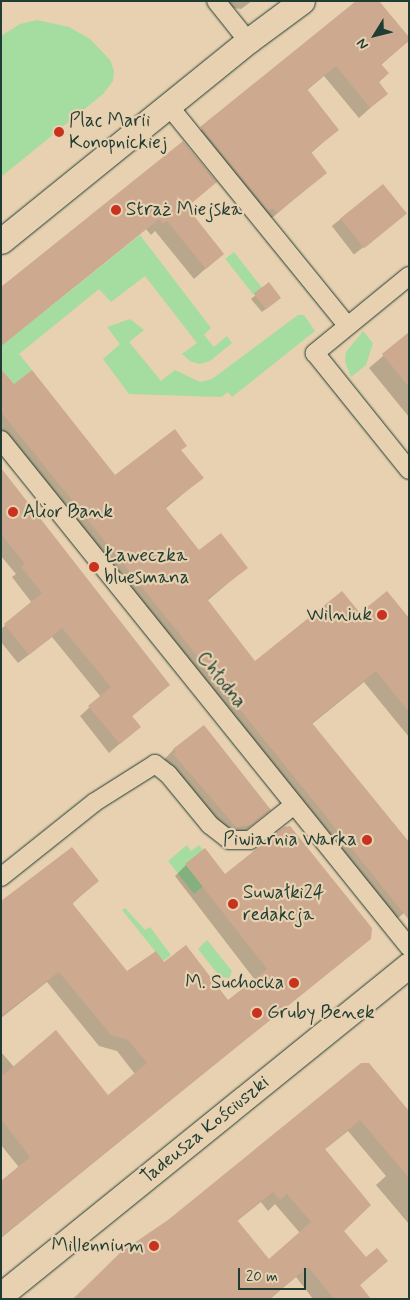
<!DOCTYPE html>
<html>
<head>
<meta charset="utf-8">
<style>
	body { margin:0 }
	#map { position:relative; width:410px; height:1300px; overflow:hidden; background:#e7d1b0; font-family:Mynerve,sans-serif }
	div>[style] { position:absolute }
	.green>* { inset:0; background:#a5dca0; transform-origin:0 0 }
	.shadow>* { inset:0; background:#0003; transform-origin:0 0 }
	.building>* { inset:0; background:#cda98f; transform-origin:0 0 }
	.roads { filter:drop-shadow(0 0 1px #1f3d34) drop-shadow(0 0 1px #1f3d34) }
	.street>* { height:18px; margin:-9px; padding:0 9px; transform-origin:9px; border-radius:9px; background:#e7d1b0 }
	.secondary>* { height:25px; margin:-12.5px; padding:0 12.5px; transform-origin:12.5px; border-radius:12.5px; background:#e7d1b0 }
	.dots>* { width:14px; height:14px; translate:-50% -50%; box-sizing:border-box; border:2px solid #e7d1b0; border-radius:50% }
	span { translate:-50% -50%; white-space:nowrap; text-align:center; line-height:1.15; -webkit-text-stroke:4.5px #e7d1b0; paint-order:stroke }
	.poi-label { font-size:19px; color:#1f3d34 }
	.left { translate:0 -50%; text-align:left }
	.right { translate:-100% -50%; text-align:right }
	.street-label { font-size:19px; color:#1f3d34 }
	.frame { position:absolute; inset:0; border:2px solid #1f3d34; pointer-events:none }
	.north { position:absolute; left:350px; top:10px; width:50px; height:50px; -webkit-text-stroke:4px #e7d1b0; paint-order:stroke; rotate:234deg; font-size:14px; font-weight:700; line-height:20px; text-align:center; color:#1f3d34 }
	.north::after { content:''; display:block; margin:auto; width:18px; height:22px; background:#1f3d34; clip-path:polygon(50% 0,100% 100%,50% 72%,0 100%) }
	.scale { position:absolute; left:238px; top:1268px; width:68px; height:22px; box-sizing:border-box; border:2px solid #1f3d34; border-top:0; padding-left:6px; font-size:15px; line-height:18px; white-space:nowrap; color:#1f3d34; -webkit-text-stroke:4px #e7d1b0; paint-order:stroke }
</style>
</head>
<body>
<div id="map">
	<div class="green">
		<div style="clip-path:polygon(37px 20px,69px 27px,90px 39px,110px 60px,114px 70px,113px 81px,103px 94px,1px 177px,1px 36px,20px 24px)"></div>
		<div style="clip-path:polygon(140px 235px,211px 328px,204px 335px,214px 347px,227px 336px,232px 343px,210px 361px,199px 364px,190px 361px,182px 354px,197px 343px,145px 276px,111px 302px,99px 289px,19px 354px,32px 370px,14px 384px,1px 369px,1px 346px)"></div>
		<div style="left:234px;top:252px;width:46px;height:11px;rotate:52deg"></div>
		<div style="clip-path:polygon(298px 315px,304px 315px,315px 331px,232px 397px,228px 392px,221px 397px,129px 394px,103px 359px,120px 344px,107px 327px,130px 319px,144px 330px,129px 342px,161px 381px,175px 370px,200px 382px,212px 379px)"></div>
		<div style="clip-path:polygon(363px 331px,373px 343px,366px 365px,351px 377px,345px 362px,346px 352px)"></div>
		<div style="clip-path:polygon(187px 845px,191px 851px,199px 845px,203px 850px,203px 886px,194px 894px,168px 861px)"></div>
		<div style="clip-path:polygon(125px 908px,145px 930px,150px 927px,171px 955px,163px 961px,122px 910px)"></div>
		<div style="clip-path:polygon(207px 940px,232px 971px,229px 978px,220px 977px,198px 949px)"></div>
	</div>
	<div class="shadow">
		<div style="clip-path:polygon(211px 1px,252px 1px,241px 9px,215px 6px)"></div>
		<div style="clip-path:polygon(357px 1px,409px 40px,381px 65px,388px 73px,378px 83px,387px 93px,359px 118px,324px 76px,306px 91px,337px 130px,310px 154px,325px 173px,266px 223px,190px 139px)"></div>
		<div style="clip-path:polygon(215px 182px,186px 208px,223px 253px,194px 279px,155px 231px,151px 235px,146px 229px,1px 346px,1px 289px)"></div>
		<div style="left:383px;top:186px;width:36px;height:65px;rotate:52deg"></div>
		<div style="clip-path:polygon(269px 284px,276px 301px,262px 312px,251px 299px)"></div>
		<div style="clip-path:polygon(409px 334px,409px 417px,369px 368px)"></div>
		<div style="clip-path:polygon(1px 371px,14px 386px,115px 477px,180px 450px,202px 478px,165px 509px,198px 552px,246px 568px,207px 601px,255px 663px,359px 615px,409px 620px,409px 737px,364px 682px,312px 724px,409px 909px,398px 918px,385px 916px,1px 438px)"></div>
		<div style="clip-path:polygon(1px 472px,169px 685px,131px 717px,139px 727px,109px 753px,80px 716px,101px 697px,52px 637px,18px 663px,1px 642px,1px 629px,32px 603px,12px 577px,16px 574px,1px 556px)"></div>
		<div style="clip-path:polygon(174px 749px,269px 810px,237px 838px,222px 840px,161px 763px)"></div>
		<div style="clip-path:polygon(186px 865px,225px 876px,370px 938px,1px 1238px,1px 1183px,26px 1176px,1px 1145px,1px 1052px,14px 1067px,108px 1096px,135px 1074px,117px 1051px,99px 1046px,47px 982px,1px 1018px,1px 903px,97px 881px,72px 904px,127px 973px,164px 964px,228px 1002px,255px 980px,175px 876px)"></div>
		<div style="clip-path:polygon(evenodd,361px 1064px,409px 1112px,409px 1224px,376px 1185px,386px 1176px,348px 1131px,324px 1150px,343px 1231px,366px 1259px,386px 1261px,359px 1286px,369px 1299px,313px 1299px,296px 1277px,270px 1299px,73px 1299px,361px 1064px,261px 1202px,268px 1211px,275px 1204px,300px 1233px,269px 1261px,237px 1221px,261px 1202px)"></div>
	</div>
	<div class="building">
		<div style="clip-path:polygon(356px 1px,379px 1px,409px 37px,409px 41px,381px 64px,389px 73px,379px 82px,388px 94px,370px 108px,336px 66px,307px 89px,339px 130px,311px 152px,327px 173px,277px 213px,273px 208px,268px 211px,200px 127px)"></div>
		<div style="clip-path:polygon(183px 141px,217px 182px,187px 207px,224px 254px,206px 269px,167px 221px,163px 224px,159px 219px,1px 346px,1px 287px)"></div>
		<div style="left:383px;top:184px;width:38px;height:55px;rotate:51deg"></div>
		<div style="left:269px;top:282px;width:20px;height:19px;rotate:53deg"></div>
		<div style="clip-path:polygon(409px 332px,409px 387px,382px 354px)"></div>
		<div style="clip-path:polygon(1px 369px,14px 384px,32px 370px,115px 475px,175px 429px,187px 446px,181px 450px,204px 478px,165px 507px,199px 550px,221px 533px,248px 568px,207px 599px,255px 661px,342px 591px,360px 613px,387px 591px,409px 618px,409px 712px,376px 671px,312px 723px,409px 842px,409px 920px,1px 412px)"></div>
		<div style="clip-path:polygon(1px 468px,170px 685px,132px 716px,141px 727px,120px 744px,88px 706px,111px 687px,62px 628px,29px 655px,4px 624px,42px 593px,21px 567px,25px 564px,1px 534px)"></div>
		<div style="clip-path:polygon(204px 725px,271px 810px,252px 825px,236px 827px,173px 754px,176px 752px,173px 749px)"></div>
		<div style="clip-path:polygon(290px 826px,372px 928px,371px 939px,1px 1237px,1px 1181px,30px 1157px,1px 1119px,1px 1077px,56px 1030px,108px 1095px,147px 1063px,128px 1040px,111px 1035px,59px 972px,1px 1016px,1px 901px,72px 847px,99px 881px,72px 903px,127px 971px,156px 951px,164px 962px,186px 945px,228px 1000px,267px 969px,185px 864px,205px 848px,225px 874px,284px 827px)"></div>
		<div style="clip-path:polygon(evenodd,361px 1063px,369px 1063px,409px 1111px,409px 1178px,360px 1120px,325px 1149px,371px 1205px,344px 1231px,366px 1257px,377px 1248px,388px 1261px,360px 1285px,371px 1299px,334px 1299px,308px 1267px,269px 1299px,73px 1299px,121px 1252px,168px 1220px,361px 1063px,273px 1192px,280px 1200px,287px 1194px,311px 1222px,269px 1259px,237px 1220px,273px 1192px)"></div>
	</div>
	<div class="roads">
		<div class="street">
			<div style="left:216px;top:1px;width:51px;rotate:51.3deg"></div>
			<div style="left:168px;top:105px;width:284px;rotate:50.9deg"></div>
			<div style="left:409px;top:276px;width:122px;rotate:140.7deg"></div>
			<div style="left:315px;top:353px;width:150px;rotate:51.2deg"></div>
			<div style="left:1px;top:440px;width:651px;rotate:51.18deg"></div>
			<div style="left:1px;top:877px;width:120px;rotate:-38.6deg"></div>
			<div style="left:95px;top:802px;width:71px;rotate:-32.3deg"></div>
			<div style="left:155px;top:764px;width:16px;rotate:38deg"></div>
			<div style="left:168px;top:774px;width:66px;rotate:50.5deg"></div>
			<div style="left:210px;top:825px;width:24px;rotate:38deg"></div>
			<div style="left:229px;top:840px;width:21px"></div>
			<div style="left:250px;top:840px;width:56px;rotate:-38.5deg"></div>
		</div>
		<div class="secondary">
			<div style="left:1px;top:241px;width:318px;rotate:-39deg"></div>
			<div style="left:248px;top:41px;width:67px;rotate:-36.5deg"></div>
			<div style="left:1px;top:1295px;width:525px;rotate:-38.97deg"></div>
		</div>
	</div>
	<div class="dots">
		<div style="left:59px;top:132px;background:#c8321e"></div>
		<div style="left:116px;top:210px;background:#c8321e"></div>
		<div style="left:13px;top:512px;background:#c8321e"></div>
		<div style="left:94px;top:567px;background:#c8321e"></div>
		<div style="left:382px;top:615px;background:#c8321e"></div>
		<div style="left:367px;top:840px;background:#c8321e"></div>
		<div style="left:233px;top:904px;background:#c8321e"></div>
		<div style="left:294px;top:983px;background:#c8321e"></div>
		<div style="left:257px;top:1013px;background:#c8321e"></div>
		<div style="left:154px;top:1246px;background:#c8321e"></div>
	</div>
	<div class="poi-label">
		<span class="left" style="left:69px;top:132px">Plac Marii<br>Konopnickiej</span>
		<span class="left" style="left:126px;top:210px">Straż Miejska</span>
		<span class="left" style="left:23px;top:512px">Alior Bank</span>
		<span class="left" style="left:104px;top:567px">Ławeczka<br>bluesmana</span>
		<span class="right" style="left:372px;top:615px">Wilniuk</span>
		<span class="right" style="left:357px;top:840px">Piwiarnia Warka</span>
		<span class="left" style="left:243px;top:904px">Suwałki24<br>redakcja</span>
		<span class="right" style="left:284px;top:983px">M. Suchocka</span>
		<span class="left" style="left:267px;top:1013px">Gruby Benek</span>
		<span class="right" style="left:144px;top:1246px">Millennium</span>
	</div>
	<div class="street-label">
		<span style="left:221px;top:680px;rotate:51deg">Chłodna</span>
		<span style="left:205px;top:1130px;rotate:-39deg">Tadeusza Kościuszki</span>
	</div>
	<div class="frame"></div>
	<div class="north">N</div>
	<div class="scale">20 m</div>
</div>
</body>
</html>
